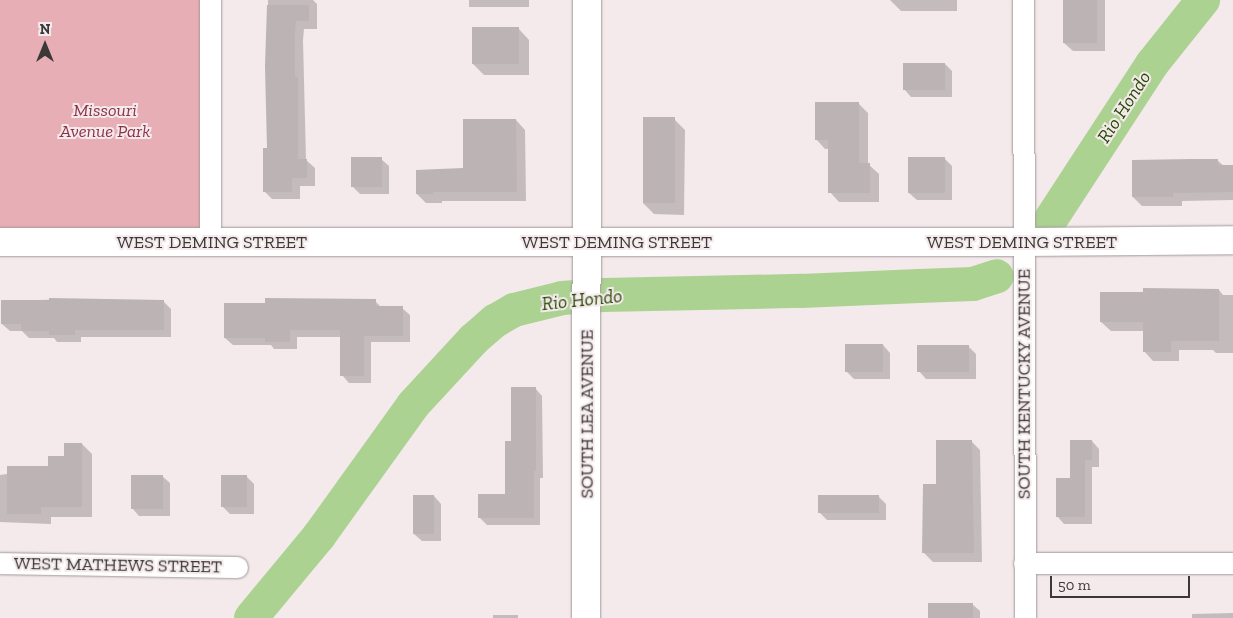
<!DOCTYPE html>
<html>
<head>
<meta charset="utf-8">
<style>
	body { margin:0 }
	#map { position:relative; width:1233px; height:618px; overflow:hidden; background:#f4eaec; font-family:"Zilla Slab",serif }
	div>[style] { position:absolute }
	.green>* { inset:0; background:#e7aeb6; transform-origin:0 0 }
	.shadow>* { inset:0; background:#0003; transform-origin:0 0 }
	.river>* { height:34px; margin:-17px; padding:0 17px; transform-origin:17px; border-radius:17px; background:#acd292 }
	.building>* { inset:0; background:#bbb3b4; transform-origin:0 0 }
	.roads { filter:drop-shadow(0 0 1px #a09899) drop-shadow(0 0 1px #a09899) }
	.street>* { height:21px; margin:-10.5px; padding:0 10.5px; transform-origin:10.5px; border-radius:10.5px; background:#fff }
	.secondary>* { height:28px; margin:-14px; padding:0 14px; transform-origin:14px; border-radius:14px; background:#fff }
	span { translate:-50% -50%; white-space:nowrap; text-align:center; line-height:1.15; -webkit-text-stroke:4px #f4eaec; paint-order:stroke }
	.park-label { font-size:18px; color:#8e3248; font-style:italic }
	.street-label { font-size:18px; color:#3b3838 }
	.water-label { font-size:19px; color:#284905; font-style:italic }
	.north { position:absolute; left:20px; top:20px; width:50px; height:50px; -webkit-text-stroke:4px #f4eaec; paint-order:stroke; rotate:0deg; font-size:14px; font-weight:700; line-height:20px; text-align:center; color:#3b3838 }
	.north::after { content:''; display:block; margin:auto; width:18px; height:22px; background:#3b3838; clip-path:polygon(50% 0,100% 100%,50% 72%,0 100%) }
	.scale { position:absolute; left:1050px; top:576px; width:140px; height:22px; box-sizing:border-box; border:2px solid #3b3838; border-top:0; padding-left:6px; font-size:15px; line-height:18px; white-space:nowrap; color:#3b3838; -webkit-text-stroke:4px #f4eaec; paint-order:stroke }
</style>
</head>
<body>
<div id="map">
	<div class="green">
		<div style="left:0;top:0;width:210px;height:242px"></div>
	</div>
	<div class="shadow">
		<div style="clip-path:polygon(268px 0,313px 0,317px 4px,317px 29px,304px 29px,303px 40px,306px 160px,315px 168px,315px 186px,300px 186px,300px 199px,272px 199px,264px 191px,268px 150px)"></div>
		<div style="left:469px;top:0;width:60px;height:7px"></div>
		<div style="clip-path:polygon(890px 0,957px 0,957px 11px,901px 11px)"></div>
		<div style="clip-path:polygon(1064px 0,1105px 0,1105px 51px,1073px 51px,1064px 43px)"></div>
		<div style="clip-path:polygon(518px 28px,529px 40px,529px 75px,484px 75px,473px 64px)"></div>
		<div style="clip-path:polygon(945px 64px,952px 71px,952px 97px,911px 97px,904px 89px)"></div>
		<div style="clip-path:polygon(859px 104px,868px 113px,868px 164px,879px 174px,879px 202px,839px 202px,830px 192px,830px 149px,825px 149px,816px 139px)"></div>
		<div style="clip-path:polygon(674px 119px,685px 130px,684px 215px,654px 214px,643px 203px)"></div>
		<div style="clip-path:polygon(516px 120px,525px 130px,526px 201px,442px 201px,442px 203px,426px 203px,417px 194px,464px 169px)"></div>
		<div style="clip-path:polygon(381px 159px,389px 166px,389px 194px,360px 194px,353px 187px)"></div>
		<div style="clip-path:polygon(945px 159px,952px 166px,952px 200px,917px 200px,909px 193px)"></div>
		<div style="clip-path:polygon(1217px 160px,1224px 166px,1233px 166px,1233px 200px,1182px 201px,1182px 206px,1142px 206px,1133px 197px)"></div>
		<div style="clip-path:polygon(1219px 290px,1223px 295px,1233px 295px,1233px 353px,1216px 353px,1213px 350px,1179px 350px,1179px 361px,1153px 361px,1144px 351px,1144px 331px,1111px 331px,1101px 322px)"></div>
		<div style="clip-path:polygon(75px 299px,163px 301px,171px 309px,171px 337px,81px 337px,81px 342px,57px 342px,54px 338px,29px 338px,22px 331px,10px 331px,2px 324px,2px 301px)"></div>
		<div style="clip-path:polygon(375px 301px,382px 308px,402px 308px,410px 315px,410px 342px,371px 342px,371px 383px,349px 383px,342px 375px,342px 337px,297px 337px,297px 349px,274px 349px,271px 345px,233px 345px,225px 338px)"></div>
		<div style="clip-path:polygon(883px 345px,890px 353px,890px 379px,854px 379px,847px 372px)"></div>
		<div style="clip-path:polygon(969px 347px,976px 354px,976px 379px,926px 379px,919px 371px)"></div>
		<div style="clip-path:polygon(535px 388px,542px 396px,543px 478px,540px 478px,540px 525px,487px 525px,479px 517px,506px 496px,512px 443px)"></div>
		<div style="clip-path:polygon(971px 441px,980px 450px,982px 562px,933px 562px,924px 553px,938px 485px)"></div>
		<div style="clip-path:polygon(1092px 441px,1099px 449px,1099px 467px,1092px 467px,1092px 524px,1064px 524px,1057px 516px,1071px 479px)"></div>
		<div style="clip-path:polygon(82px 444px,92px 454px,92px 517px,51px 517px,51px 524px,0 522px,0 475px,49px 468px)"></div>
		<div style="clip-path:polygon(162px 476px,170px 483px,170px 516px,139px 516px,132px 508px)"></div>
		<div style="clip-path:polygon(247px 477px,254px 484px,254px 514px,230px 514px,222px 506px)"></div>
		<div style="clip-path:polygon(434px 496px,441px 504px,441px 541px,422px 541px,414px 534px)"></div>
		<div style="clip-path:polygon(878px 496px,886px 504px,886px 520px,827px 520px,819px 512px)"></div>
		<div style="clip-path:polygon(972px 604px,980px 611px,980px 618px,929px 618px)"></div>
		<div style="clip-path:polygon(1233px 613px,1233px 618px,1192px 618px,1192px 614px)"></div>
		<div style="left:493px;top:615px;width:25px;height:3px"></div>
	</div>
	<div class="river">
		<div style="left:1051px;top:219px;width:185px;rotate:-56.9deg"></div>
		<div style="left:1152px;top:64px;width:82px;rotate:-51.4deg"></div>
		<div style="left:251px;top:618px;width:107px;rotate:-50.3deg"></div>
		<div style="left:319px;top:536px;width:161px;rotate:-54.3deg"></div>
		<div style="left:413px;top:405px;width:90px;rotate:-47.3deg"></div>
		<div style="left:474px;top:339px;width:28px;rotate:-41deg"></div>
		<div style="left:495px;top:321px;width:22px;rotate:-30deg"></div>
		<div style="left:514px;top:310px;width:49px;rotate:-14deg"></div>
		<div style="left:562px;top:298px;width:41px;rotate:-4.2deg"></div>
		<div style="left:603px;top:295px;width:198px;rotate:-1.2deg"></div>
		<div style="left:801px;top:291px;width:118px;rotate:-2.4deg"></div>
		<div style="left:919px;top:286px;width:54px;rotate:-2.1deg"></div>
		<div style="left:973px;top:284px;width:25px;rotate:-18deg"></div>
	</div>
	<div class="building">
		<div style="left:1063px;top:0;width:34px;height:43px"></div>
		<div style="clip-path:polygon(267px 5px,309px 5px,309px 21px,296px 21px,295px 31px,295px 77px,298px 77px,298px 159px,307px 159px,307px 178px,292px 178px,292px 192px,263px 192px,263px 148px,267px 148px,265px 66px)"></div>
		<div style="left:472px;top:27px;width:47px;height:37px"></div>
		<div style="left:903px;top:63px;width:42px;height:27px"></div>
		<div style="clip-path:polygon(815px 102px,859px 102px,859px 163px,870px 163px,870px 193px,828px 193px,828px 140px,815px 140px)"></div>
		<div style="left:643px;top:117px;width:32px;height:86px"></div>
		<div style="clip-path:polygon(463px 119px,516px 119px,517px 192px,433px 192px,433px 194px,416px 194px,416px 170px,463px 168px)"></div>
		<div style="left:351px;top:157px;width:31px;height:30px"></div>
		<div style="left:908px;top:157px;width:37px;height:36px"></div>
		<div style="clip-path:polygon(1192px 159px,1218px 159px,1218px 165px,1233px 165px,1233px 192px,1173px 193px,1173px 197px,1132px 197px,1132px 160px)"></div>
		<div style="clip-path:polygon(1143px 288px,1219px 289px,1219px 341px,1171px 341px,1171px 352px,1143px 352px,1143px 322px,1100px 322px,1100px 292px,1143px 292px)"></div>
		<div style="clip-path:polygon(49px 298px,164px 300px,164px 330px,75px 330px,75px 335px,49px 335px,49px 331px,21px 331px,21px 324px,1px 324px,1px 300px,49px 300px)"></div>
		<div style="clip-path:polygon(265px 298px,376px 299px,376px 306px,403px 306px,403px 336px,364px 336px,364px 376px,340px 376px,340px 330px,290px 330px,290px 342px,265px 342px,265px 338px,224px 338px,224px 303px,265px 303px)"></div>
		<div style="left:845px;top:344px;width:38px;height:28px"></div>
		<div style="left:917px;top:345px;width:52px;height:27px"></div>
		<div style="clip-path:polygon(511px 387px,536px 387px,536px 471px,534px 471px,534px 518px,478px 518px,478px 494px,505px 494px,505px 441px,511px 441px)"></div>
		<div style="clip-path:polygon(936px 440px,972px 440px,974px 553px,922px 553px,923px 484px,936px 484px)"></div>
		<div style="clip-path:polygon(1070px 440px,1092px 440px,1092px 460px,1085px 460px,1085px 517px,1056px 517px,1056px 478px,1070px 478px)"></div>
		<div style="clip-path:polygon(64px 443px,82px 443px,82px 507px,41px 507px,41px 514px,7px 514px,7px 466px,48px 466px,48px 456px,64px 456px)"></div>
		<div style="left:131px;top:475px;width:32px;height:34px"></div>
		<div style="left:221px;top:475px;width:26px;height:32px"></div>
		<div style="left:413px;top:495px;width:21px;height:39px"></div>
		<div style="left:818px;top:495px;width:61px;height:18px"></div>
		<div style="left:928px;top:603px;width:45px;height:15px"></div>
	</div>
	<div class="roads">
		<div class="street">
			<div style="left:210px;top:0;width:242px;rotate:90deg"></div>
			<div style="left:1023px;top:0;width:618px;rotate:89.81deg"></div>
			<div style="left:0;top:563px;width:237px;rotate:1deg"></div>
			<div style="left:1024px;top:563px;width:209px"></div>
		</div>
		<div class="secondary">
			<div style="left:0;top:242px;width:1024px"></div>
			<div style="left:1024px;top:242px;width:209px;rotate:-0.5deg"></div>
			<div style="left:586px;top:618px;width:618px;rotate:-89.91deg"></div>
		</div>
	</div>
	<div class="park-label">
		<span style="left:105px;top:121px">Missouri<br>Avenue Park</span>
	</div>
	<div class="street-label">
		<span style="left:212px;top:242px">WEST DEMING STREET</span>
		<span style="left:617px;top:242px">WEST DEMING STREET</span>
		<span style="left:1022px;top:242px">WEST DEMING STREET</span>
		<span style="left:1024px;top:384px;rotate:-90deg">SOUTH KENTUCKY AVENUE</span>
		<span style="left:587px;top:414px;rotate:-90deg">SOUTH LEA AVENUE</span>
		<span style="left:118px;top:565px;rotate:1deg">WEST MATHEWS STREET</span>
	</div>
	<div class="water-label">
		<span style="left:1124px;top:107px;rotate:-57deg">Rio Hondo</span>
		<span style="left:582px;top:300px;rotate:-6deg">Rio Hondo</span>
	</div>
	<div class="north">N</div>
	<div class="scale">50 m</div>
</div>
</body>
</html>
